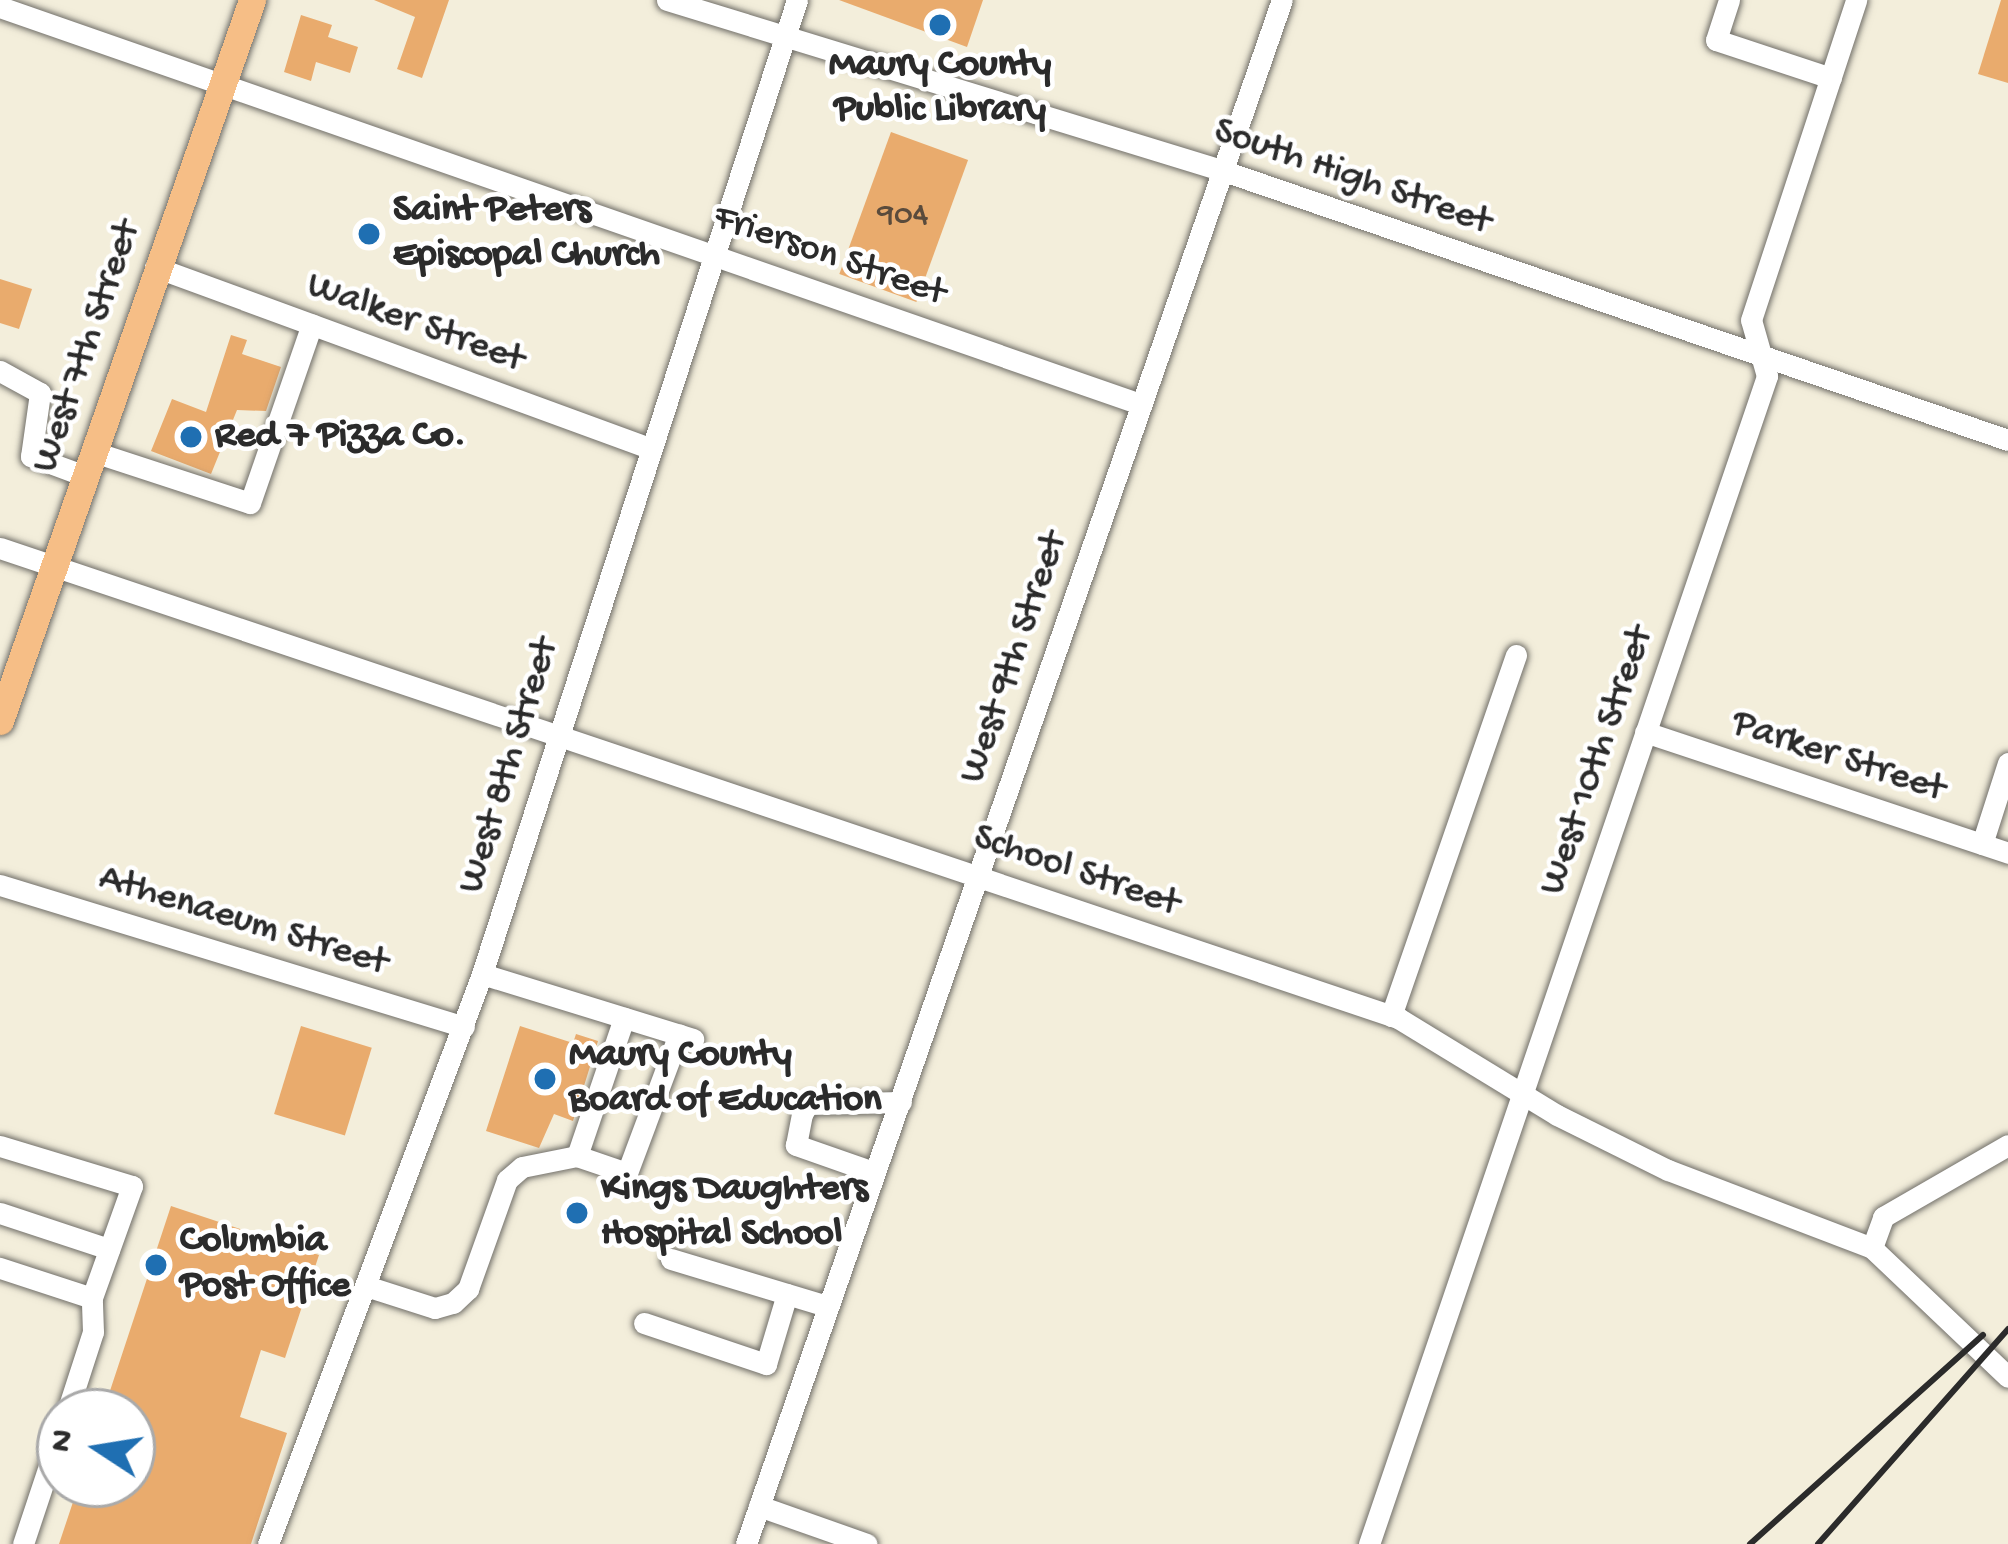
<!DOCTYPE html>
<html>
<head>
<meta charset="utf-8">
<style>
	body { margin:0 }
	#map { position:relative; width:2008px; height:1544px; overflow:hidden; background:#f3eedb; font-family:"Gochi Hand",sans-serif }
	div>[style] { position:absolute }
	.building>* { inset:0; background:#e9ab6d; transform-origin:0 0 }
	.roads { filter:drop-shadow(0 0 3px #716f69) drop-shadow(0 0 3px #716f69) }
	.minor>* { height:21px; margin:-10.5px; padding:0 10.5px; transform-origin:10.5px; border-radius:10.5px; background:#fff }
	.major>* { height:27px; margin:-13.5px; padding:0 13.5px; transform-origin:13.5px; border-radius:13.5px; background:#f6be86 }
	.rail>* { height:6px; margin:-3px; padding:0 3px; transform-origin:3px; border-radius:3px; background:#2b2b2b }
	.dots>* { width:33px; height:33px; translate:-50% -50%; box-sizing:border-box; border:6px solid #fff; border-radius:50% }
	span { translate:-50% -50%; white-space:nowrap; text-align:center; line-height:1.15; -webkit-text-stroke:9px #fff; paint-order:stroke }
	.number-label { font-size:33px; color:#5a4b3c }
	.number-label span { -webkit-text-stroke-width:0 }
	.poi-label { font-size:39px; color:#2b2b2b; font-weight:700 }
	.left { translate:0 -50%; text-align:left }
	.street-label { font-size:39px; color:#2b2b2b }
	.north { position:absolute; left:36px; top:1388px; width:120px; height:120px; box-sizing:border-box; background:#fff; border:3px solid #aaa; border-radius:50%; rotate:282deg; font-size:33px; font-weight:700; line-height:48px; text-align:center; color:#2b2b2b }
	.north::after { content:''; display:block; margin:auto; width:42px; height:54px; background:#1f6fb2; clip-path:polygon(50% 0,100% 100%,50% 72%,0 100%) }
</style>
</head>
<body>
<div id="map">
	<div class="building">
		<div style="clip-path:polygon(374px 0,449px 0,422px 78px,397px 69px,415px 17px)"></div>
		<div style="clip-path:polygon(839px 0,983px 0,967px 47px)"></div>
		<div style="clip-path:polygon(2001px 0,2008px 0,2008px 83px,1978px 74px)"></div>
		<div style="clip-path:polygon(301px 15px,332px 25px,328px 37px,358px 47px,350px 73px,316px 62px,311px 81px,284px 72px)"></div>
		<div style="left:891px;top:132px;width:82px;height:151px;rotate:20deg"></div>
		<div style="clip-path:polygon(0 279px,32px 289px,19px 329px,0 323px)"></div>
		<div style="clip-path:polygon(231px 335px,247px 340px,242px 354px,281px 367px,266px 411px,237px 410px,211px 474px,151px 451px,172px 399px,206px 412px)"></div>
		<div style="left:301px;top:1026px;width:74px;height:92px;rotate:17deg"></div>
		<div style="clip-path:polygon(520px 1026px,573px 1043px,576px 1034px,598px 1041px,573px 1121px,554px 1114px,539px 1148px,486px 1131px)"></div>
		<div style="clip-path:polygon(171px 1206px,319px 1255px,285px 1358px,261px 1350px,240px 1417px,287px 1433px,251px 1544px,59px 1544px,79px 1484px,132px 1484px,132px 1412px,103px 1412px)"></div>
	</div>
	<div class="roads">
		<div class="minor">
			<div style="left:667px;top:0;width:579px;rotate:17.06deg"></div>
			<div style="left:1221px;top:170px;width:832px;rotate:18.94deg"></div>
			<div style="left:1729px;top:0;width:42px;rotate:108deg"></div>
			<div style="left:1716px;top:40px;width:121px;rotate:18.3deg"></div>
			<div style="left:0;top:7px;width:1207px;rotate:19.2deg"></div>
			<div style="left:155px;top:267px;width:526px;rotate:20.12deg"></div>
			<div style="left:0;top:371px;width:46px;rotate:28.8deg"></div>
			<div style="left:40px;top:393px;width:64px;rotate:98.1deg"></div>
			<div style="left:31px;top:456px;width:58px;rotate:20.3deg"></div>
			<div style="left:94px;top:452px;width:164px;rotate:18.1deg"></div>
			<div style="left:250px;top:503px;width:189px;rotate:-70.9deg"></div>
			<div style="left:0;top:548px;width:1475px;rotate:18.58deg"></div>
			<div style="left:1398px;top:1018px;width:186px;rotate:31.4deg"></div>
			<div style="left:1557px;top:1115px;width:124px;rotate:26.4deg"></div>
			<div style="left:1668px;top:1170px;width:218px;rotate:20.9deg"></div>
			<div style="left:1872px;top:1248px;width:187px;rotate:43.5deg"></div>
			<div style="left:1645px;top:732px;width:383px;rotate:18.4deg"></div>
			<div style="left:1982px;top:844px;width:85px;rotate:-72.2deg"></div>
			<div style="left:0;top:885px;width:485px;rotate:17deg"></div>
			<div style="left:482px;top:974px;width:221px;rotate:17.1deg"></div>
			<div style="left:1391px;top:1016px;width:382px;rotate:-70.9deg"></div>
			<div style="left:0;top:1146px;width:138px;rotate:16.9deg"></div>
			<div style="left:132px;top:1186px;width:119px;rotate:109.7deg"></div>
			<div style="left:92px;top:1298px;width:97px;rotate:-161.9deg"></div>
			<div style="left:577px;top:1156px;width:146px;rotate:-71.2deg"></div>
			<div style="left:873px;top:1172px;width:82px;rotate:-160.7deg"></div>
			<div style="left:796px;top:1145px;width:32px;rotate:-79deg"></div>
			<div style="left:802px;top:1114px;width:12px;rotate:-59deg"></div>
			<div style="left:808px;top:1104px;width:93px;rotate:-1.2deg"></div>
			<div style="left:0;top:1213px;width:115px;rotate:18.3deg"></div>
			<div style="left:1872px;top:1248px;width:33px;rotate:-70deg"></div>
			<div style="left:1883px;top:1217px;width:144px;rotate:-29.9deg"></div>
			<div style="left:671px;top:1259px;width:163px;rotate:16.8deg"></div>
			<div style="left:366px;top:1286px;width:72px;rotate:17.7deg"></div>
			<div style="left:435px;top:1308px;width:19px;rotate:-16deg"></div>
			<div style="left:453px;top:1303px;width:21px;rotate:-43deg"></div>
			<div style="left:468px;top:1289px;width:116px;rotate:-70.3deg"></div>
			<div style="left:507px;top:1180px;width:20px;rotate:-41deg"></div>
			<div style="left:522px;top:1167px;width:56px;rotate:-11.3deg"></div>
			<div style="left:577px;top:1156px;width:53px;rotate:18.8deg"></div>
			<div style="left:627px;top:1173px;width:148px;rotate:-69.5deg"></div>
			<div style="left:644px;top:1323px;width:129px;rotate:18.6deg"></div>
			<div style="left:766px;top:1364px;width:73px;rotate:-73.3deg"></div>
			<div style="left:67px;top:1412px;width:84px;rotate:-72deg"></div>
			<div style="left:93px;top:1332px;width:34px;rotate:-92deg"></div>
			<div style="left:759px;top:1506px;width:114px;rotate:19.4deg"></div>
			<div style="left:23px;top:1544px;width:117px;rotate:-71.6deg"></div>
			<div style="left:268px;top:1544px;width:609px;rotate:-69.42deg"></div>
			<div style="left:482px;top:974px;width:1024px;rotate:-72.08deg"></div>
			<div style="left:746px;top:1544px;width:1634px;rotate:-70.86deg"></div>
			<div style="left:1369px;top:1544px;width:1234px;rotate:-71.18deg"></div>
			<div style="left:1767px;top:376px;width:58px;rotate:-105.9deg"></div>
			<div style="left:1751px;top:320px;width:337px;rotate:-71.8deg"></div>
		</div>
		<div class="major">
			<div style="left:0;top:721px;width:764px;rotate:-70.73deg"></div>
		</div>
	</div>
	<div class="rail">
		<div style="left:1750px;top:1544px;width:313px;rotate:-41.9deg"></div>
		<div style="left:1818px;top:1544px;width:287px;rotate:-48.5deg"></div>
	</div>
	<div class="dots">
		<div style="left:940px;top:25px;background:#1f6fb2"></div>
		<div style="left:369px;top:234px;background:#1f6fb2"></div>
		<div style="left:191px;top:437px;background:#1f6fb2"></div>
		<div style="left:545px;top:1079px;background:#1f6fb2"></div>
		<div style="left:577px;top:1213px;background:#1f6fb2"></div>
		<div style="left:156px;top:1265px;background:#1f6fb2"></div>
	</div>
	<div class="number-label">
		<span style="left:903px;top:217px">904</span>
	</div>
	<div class="poi-label">
		<span style="left:940px;top:89px">Maury County<br>Public Library</span>
		<span class="left" style="left:393px;top:234px">Saint Peters<br>Episcopal Church</span>
		<span class="left" style="left:215px;top:437px">Red 7 Pizza Co.</span>
		<span class="left" style="left:569px;top:1079px">Maury County<br>Board of Education</span>
		<span class="left" style="left:601px;top:1213px">Kings Daughters<br>Hospital School</span>
		<span class="left" style="left:180px;top:1265px">Columbia<br>Post Office</span>
	</div>
	<div class="street-label">
		<span style="left:1352px;top:178px;rotate:19deg">South High Street</span>
		<span style="left:829px;top:257px;rotate:19deg">Frierson Street</span>
		<span style="left:415px;top:324px;rotate:20deg">Walker Street</span>
		<span style="left:88px;top:347px;rotate:-71deg">West 7th Street</span>
		<span style="left:1015px;top:658px;rotate:-71deg">West 9th Street</span>
		<span style="left:1838px;top:758px;rotate:18deg">Parker Street</span>
		<span style="left:1598px;top:761px;rotate:-71deg">West 10th Street</span>
		<span style="left:510px;top:766px;rotate:-73deg">West 8th Street</span>
		<span style="left:1076px;top:872px;rotate:19deg">School Street</span>
		<span style="left:243px;top:922px;rotate:17deg">Athenaeum Street</span>
	</div>
	<div class="north">N</div>
</div>
</body>
</html>
